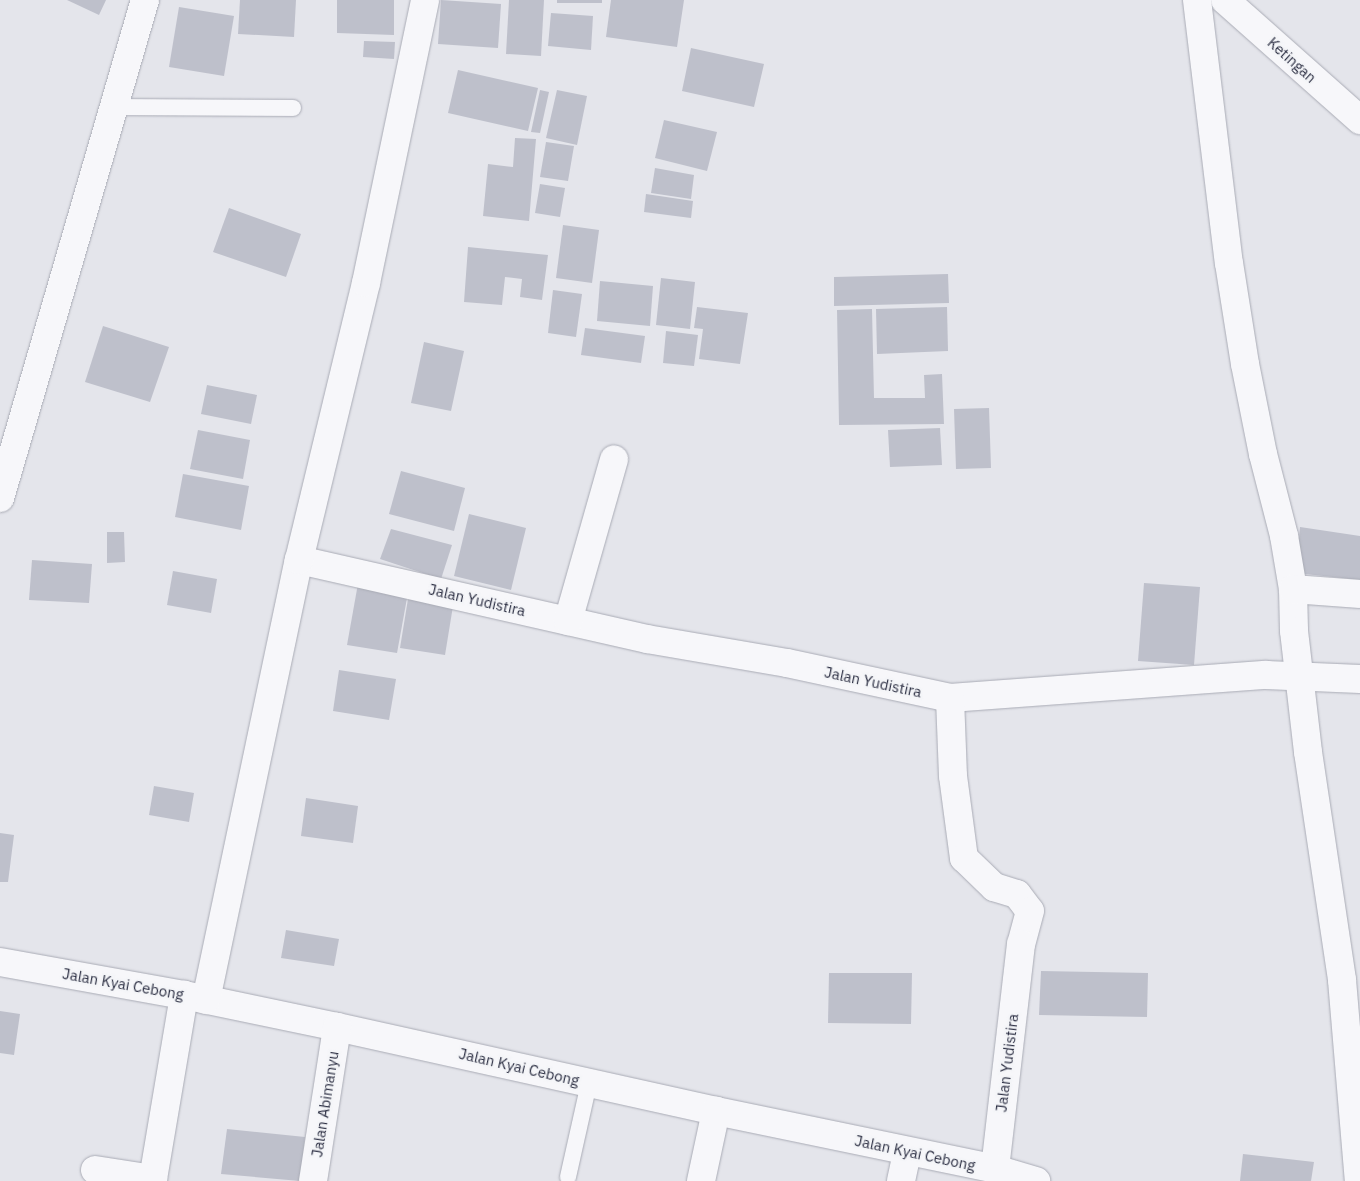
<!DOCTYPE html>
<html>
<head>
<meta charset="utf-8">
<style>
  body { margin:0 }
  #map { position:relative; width:1360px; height:1181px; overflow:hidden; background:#e4e5eb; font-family:"IBM Plex Sans",sans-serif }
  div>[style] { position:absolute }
  .building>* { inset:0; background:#bec0cb }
  .roads { filter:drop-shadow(0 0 1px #a9abb5) drop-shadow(0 0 1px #a9abb5) }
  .service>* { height:16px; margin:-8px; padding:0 8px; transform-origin:8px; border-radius:8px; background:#f7f7fa }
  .minor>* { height:28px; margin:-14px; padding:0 14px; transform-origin:14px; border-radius:14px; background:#f7f7fa }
  .tertiary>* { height:28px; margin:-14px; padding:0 14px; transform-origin:14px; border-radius:14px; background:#f7f7fa }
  span { translate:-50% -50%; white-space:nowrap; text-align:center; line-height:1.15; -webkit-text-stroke:4.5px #f4f5f8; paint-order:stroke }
  .street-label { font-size:15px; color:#2c2f43 }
</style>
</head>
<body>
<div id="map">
  <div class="building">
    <i style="clip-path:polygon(67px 0,106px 0,99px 15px)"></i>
    <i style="clip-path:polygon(240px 0,296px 0,294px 37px,238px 34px)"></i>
    <i style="clip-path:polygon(337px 0,394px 0,394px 35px,337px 33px)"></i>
    <i style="clip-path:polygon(441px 0,501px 4px,498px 48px,438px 44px)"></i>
    <i style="clip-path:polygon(509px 0,544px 0,541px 56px,506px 54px)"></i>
    <i style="clip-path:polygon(557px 0,602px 0,602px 3px,557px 3px)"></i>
    <i style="clip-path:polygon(611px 0,684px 0,677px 47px,606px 37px)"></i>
    <i style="clip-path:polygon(179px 7px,234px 16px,224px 76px,169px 67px)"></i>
    <i style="clip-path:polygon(551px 13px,593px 16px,591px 50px,548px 46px)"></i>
    <i style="clip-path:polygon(364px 41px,395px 42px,394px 59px,363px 57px)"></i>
    <i style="clip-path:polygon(691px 48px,764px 64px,754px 107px,682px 91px)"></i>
    <i style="clip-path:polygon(458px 70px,538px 88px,528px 131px,448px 113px)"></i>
    <i style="clip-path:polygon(540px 90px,549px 92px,540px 133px,531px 132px)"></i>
    <i style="clip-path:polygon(557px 90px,587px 96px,577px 145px,546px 138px)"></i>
    <i style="clip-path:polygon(664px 120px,717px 132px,707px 171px,655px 158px)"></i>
    <i style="clip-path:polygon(515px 138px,536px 139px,529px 221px,483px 216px,488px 164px,513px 167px)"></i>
    <i style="clip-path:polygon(546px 142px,574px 146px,568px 181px,540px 177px)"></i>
    <i style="clip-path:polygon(655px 168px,694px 175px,691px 199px,651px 193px)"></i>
    <i style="clip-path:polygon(540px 184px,565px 188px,560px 217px,535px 213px)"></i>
    <i style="clip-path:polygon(646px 194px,693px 201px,691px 218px,644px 212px)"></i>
    <i style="clip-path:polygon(229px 208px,301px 234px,286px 277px,213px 252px)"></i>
    <i style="clip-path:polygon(563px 225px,599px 230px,592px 283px,556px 278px)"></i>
    <i style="clip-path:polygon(468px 247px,548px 255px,542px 300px,520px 297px,522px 279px,505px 277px,502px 305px,464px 302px)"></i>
    <i style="clip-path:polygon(948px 274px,949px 303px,834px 306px,834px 277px)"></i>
    <i style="clip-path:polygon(661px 278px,695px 282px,690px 329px,656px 325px)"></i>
    <i style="clip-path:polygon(600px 281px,653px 286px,650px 326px,597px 321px)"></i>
    <i style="clip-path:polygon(553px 290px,582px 294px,576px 337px,548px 333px)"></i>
    <i style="clip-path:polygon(697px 307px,748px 313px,740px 364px,699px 359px,703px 329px,694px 328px)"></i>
    <i style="clip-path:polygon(947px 307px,948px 351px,877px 354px,876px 309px)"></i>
    <i style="clip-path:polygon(872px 309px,874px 398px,925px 398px,924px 375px,942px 374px,944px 424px,839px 425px,837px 310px)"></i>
    <i style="clip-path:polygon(103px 326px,169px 347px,150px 402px,85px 382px)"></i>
    <i style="clip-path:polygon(585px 328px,645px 336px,641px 363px,581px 355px)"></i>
    <i style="clip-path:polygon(666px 331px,698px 335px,694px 366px,663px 363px)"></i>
    <i style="clip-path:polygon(424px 342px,464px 351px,451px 411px,411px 403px)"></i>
    <i style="clip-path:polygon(207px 385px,257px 395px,251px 424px,201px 414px)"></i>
    <i style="clip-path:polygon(989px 408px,991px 468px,956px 469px,954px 409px)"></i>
    <i style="clip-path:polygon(940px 428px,942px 465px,890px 467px,888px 430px)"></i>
    <i style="clip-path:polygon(198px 430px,250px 440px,243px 479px,190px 469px)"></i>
    <i style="clip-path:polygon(401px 471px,465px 488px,454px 531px,389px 514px)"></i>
    <i style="clip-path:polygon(183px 474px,249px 486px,241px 530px,175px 517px)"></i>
    <i style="clip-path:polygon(469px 514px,526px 528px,511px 590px,454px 576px)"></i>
    <i style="clip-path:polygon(1300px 527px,1360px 536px,1360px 580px,1296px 573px)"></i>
    <i style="clip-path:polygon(391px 529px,452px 545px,441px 579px,380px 559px)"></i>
    <i style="clip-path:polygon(107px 532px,124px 532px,125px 562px,107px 563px)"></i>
    <i style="clip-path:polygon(32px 560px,92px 564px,89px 603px,29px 600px)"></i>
    <i style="clip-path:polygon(173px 571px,217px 579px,211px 613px,167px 605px)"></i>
    <i style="clip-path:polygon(359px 578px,409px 587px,397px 653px,347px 645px)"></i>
    <i style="clip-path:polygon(1144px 583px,1200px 587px,1194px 665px,1138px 661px)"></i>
    <i style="clip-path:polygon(408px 599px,453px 606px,445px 655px,400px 648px)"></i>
    <i style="clip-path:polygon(339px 670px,396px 679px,389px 720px,333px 711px)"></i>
    <i style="clip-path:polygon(154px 786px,194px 793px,189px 822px,149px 815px)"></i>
    <i style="clip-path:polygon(306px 798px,358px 806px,353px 843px,301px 836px)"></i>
    <i style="clip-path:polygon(0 833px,14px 835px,8px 882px,0 882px)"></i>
    <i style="clip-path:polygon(286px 930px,339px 939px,334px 966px,281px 958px)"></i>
    <i style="clip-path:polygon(1041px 971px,1148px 973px,1147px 1017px,1039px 1015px)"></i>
    <i style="clip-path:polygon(829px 973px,912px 973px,911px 1024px,828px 1023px)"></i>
    <i style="clip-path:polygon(0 1011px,20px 1014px,14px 1055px,0 1053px)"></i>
    <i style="clip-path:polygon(227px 1129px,305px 1137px,300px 1181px,221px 1174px)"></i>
    <i style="clip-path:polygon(1243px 1154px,1314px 1162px,1311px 1181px,1240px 1181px)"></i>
  </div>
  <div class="roads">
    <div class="service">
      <i style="left:114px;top:107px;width:179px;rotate:0.3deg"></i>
      <i style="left:568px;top:1177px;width:96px;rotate:-77.4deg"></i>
    </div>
    <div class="minor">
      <i style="left:1197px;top:0;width:265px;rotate:83.1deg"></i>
      <i style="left:1229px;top:263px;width:102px;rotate:81deg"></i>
      <i style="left:1245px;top:364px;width:92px;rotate:78.7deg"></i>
      <i style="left:1263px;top:454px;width:85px;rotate:75.6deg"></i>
      <i style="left:1284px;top:536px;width:54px;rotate:80.4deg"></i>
      <i style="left:1293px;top:589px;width:42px;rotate:88.6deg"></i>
      <i style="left:1294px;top:631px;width:122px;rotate:83.4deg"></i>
      <i style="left:1308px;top:752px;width:231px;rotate:81.5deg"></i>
      <i style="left:1342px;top:980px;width:202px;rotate:85.2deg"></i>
      <i style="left:0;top:498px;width:519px;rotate:-73.77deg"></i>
      <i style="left:299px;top:560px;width:357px;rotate:12.8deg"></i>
      <i style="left:647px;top:639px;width:142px;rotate:9.7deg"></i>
      <i style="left:787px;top:663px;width:167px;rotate:12.1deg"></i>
      <i style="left:950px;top:698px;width:317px;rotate:-4.2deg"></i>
      <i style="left:1266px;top:675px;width:94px;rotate:2.4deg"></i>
      <i style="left:1293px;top:589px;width:67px;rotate:4.3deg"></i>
      <i style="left:568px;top:621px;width:168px;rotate:-74.1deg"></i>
      <i style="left:950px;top:698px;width:78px;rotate:87.8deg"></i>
      <i style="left:953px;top:776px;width:83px;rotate:82.4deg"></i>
      <i style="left:964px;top:858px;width:42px;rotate:44deg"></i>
      <i style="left:994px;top:887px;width:24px;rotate:17deg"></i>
      <i style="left:1017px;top:894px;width:21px;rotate:53deg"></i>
      <i style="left:1030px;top:911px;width:34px;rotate:105deg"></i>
      <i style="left:1021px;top:944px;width:226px;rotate:96.6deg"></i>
      <i style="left:0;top:962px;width:187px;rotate:10.2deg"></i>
      <i style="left:184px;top:995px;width:156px;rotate:11.8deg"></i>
      <i style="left:337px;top:1027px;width:388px;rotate:12.5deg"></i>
      <i style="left:716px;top:1111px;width:285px;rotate:11.7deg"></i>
      <i style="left:995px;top:1169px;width:43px;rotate:16.3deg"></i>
      <i style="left:206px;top:1000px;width:450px;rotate:-78.1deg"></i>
      <i style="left:299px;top:560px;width:285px;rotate:-76.4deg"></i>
      <i style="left:366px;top:283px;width:289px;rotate:-78.2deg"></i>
      <i style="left:95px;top:1170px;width:59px;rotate:8.8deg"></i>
      <i style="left:153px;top:1179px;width:187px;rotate:-80.4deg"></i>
      <i style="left:313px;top:1181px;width:156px;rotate:-81.1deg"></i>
      <i style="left:701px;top:1181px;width:72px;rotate:-77.9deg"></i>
      <i style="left:901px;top:1181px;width:30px;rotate:-78deg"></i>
    </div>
    <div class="tertiary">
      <i style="left:1225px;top:0;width:181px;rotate:41.6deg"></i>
    </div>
  </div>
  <div class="street-label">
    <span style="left:1292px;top:60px;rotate:42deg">Ketingan</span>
    <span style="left:477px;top:600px;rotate:13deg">Jalan Yudistira</span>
    <span style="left:873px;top:682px;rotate:12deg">Jalan Yudistira</span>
    <span style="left:123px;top:984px;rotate:10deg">Jalan Kyai Cebong</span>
    <span style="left:1007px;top:1063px;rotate:-83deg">Jalan Yudistira</span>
    <span style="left:519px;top:1067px;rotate:13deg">Jalan Kyai Cebong</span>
    <span style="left:325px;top:1104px;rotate:-81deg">Jalan Abimanyu</span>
    <span style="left:915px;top:1153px;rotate:12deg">Jalan Kyai Cebong</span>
  </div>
</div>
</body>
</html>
